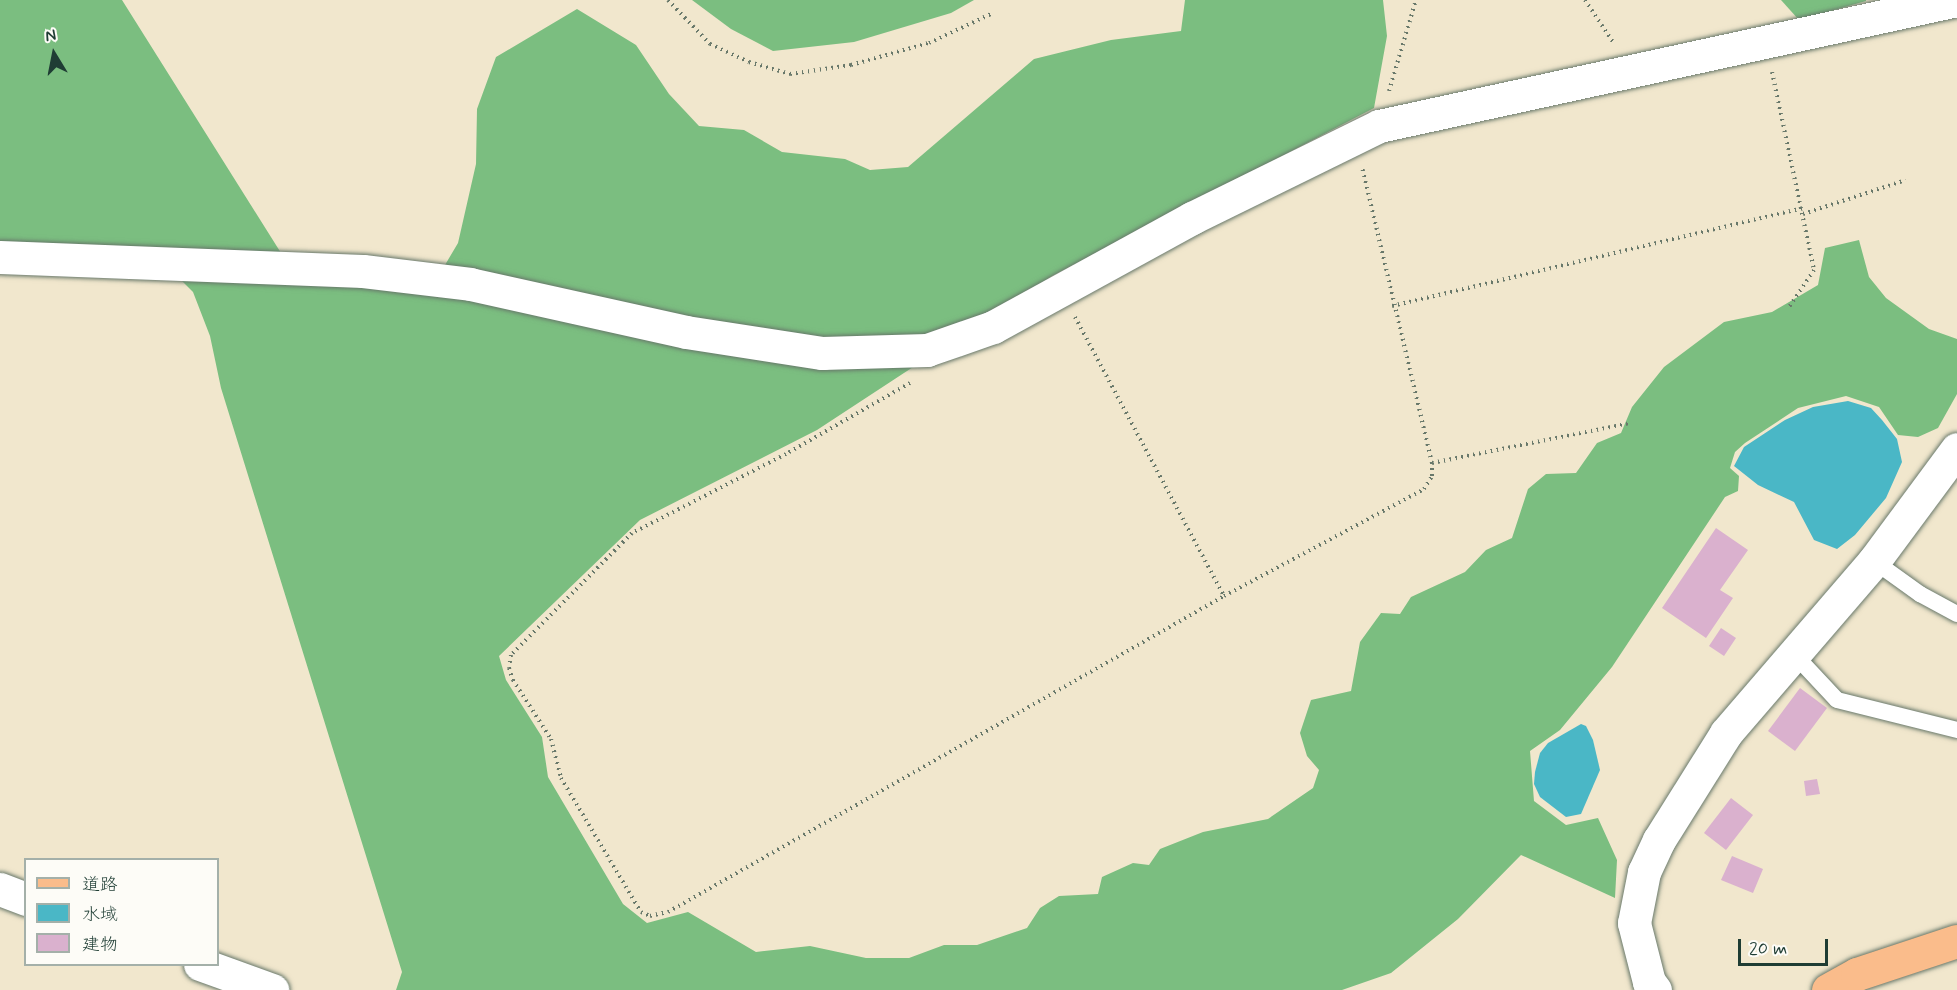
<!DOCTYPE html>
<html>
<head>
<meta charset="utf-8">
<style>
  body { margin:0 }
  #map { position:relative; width:1957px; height:990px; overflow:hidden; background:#f1e7cd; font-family:Mynerve,"Klee One",sans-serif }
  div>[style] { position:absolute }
  .forest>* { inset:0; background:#7bbe80 }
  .water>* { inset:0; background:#4ab7c6 }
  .building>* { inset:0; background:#dab1ce }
  .path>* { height:4px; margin-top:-2px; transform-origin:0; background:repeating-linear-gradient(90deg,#68786a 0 1.5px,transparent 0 6px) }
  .roads { filter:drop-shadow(0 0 2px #68786a) drop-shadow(0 0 2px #68786a) }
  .service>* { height:16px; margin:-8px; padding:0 8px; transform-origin:8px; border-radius:8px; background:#fff }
  .minor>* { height:33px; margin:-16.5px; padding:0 16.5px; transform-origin:16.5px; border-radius:16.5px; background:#fff }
  .primary>* { height:33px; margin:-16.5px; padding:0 16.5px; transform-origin:16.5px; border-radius:16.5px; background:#fabc8b }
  span { translate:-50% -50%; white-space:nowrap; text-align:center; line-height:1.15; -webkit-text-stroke:6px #fdfcf7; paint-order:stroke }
  .legend { position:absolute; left:24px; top:858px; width:195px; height:108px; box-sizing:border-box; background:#fdfcf7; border:2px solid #a4b0a9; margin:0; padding:8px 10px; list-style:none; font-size:18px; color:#1f3d34 }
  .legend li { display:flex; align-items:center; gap:12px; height:30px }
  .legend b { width:30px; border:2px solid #a4b0a9 }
  .north { position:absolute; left:24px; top:24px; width:60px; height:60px; -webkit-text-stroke:4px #fdfcf7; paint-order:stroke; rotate:350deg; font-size:16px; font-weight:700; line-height:24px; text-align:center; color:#1f3d34 }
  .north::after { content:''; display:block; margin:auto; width:21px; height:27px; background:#1f3d34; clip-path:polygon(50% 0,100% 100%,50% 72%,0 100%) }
  .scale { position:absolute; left:1738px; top:939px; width:90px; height:27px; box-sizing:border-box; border:3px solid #1f3d34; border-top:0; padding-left:8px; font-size:18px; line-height:21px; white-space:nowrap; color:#1f3d34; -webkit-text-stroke:4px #fdfcf7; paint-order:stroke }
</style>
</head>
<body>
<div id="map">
  <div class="forest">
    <i style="clip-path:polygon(0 0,122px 0,298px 280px,429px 292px,458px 243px,476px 164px,477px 109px,496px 57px,577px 9px,636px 45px,669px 94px,699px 126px,744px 130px,782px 152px,845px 159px,870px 170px,908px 167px,1034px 59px,1111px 40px,1181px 31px,1185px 0,1383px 0,1387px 36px,1374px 108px,1052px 276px,817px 430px,640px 520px,499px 656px,506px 680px,542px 737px,548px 777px,623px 904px,647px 923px,688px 912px,756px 952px,810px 946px,866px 958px,909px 958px,944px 945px,977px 945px,1027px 928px,1040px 908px,1059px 896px,1098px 894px,1102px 877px,1133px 863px,1149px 865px,1160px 849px,1203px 832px,1268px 819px,1313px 788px,1319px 770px,1307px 756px,1300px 733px,1311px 700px,1351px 691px,1360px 642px,1381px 613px,1400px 614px,1411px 597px,1465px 572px,1486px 550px,1512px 538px,1528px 489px,1546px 474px,1576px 473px,1597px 443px,1621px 433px,1632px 407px,1664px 367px,1724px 322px,1772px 312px,1818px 285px,1825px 248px,1859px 240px,1869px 277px,1886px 298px,1929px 329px,1957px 339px,1957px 394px,1938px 428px,1918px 437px,1898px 435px,1879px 407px,1846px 396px,1798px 408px,1745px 443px,1735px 452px,1730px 468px,1739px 476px,1738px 491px,1725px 497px,1612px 667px,1560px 730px,1530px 751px,1534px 801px,1566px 825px,1598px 818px,1617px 860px,1615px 898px,1521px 855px,1458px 919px,1391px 973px,1342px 990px,396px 990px,402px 972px,221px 388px,210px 336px,193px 292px,150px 249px,0 252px)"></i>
    <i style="clip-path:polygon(692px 0,974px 0,951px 13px,854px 42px,773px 51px,731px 29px)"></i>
    <i style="clip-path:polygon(1781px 0,1866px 0,1866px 1px,1799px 20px)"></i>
  </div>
  <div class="water">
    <i style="clip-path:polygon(1848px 401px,1871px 408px,1882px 420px,1897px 439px,1902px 462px,1886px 498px,1855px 535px,1837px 549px,1814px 540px,1794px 502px,1758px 485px,1734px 466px,1744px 447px,1785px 420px,1813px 407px)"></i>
    <i style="clip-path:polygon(1581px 724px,1586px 726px,1593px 740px,1600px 770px,1581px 814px,1566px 817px,1540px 797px,1534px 784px,1535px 772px,1540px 753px,1548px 743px)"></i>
  </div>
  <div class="building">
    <i style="clip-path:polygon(1716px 528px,1748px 550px,1720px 590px,1733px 598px,1706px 638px,1662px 608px)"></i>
    <i style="clip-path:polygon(1721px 628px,1736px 638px,1724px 656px,1709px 646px)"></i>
    <i style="clip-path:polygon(1800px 688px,1827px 708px,1795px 751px,1768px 731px)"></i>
    <i style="clip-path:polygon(1817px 779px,1820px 794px,1806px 796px,1804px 781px)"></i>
    <i style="clip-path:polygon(1731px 798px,1753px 815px,1726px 850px,1704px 833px)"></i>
    <i style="clip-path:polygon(1732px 856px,1763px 869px,1753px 893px,1721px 880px)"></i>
  </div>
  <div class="path">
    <i style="left:668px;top:0;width:61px;rotate:46.3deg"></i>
    <i style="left:710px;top:44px;width:43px;rotate:24.8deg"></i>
    <i style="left:749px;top:62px;width:43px;rotate:16.3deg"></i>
    <i style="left:790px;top:74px;width:62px;rotate:-8.4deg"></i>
    <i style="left:851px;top:65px;width:81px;rotate:-15.8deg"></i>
    <i style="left:929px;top:43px;width:71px;rotate:-25.1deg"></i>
    <i style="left:1585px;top:0;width:50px;rotate:56.3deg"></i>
    <i style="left:1772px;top:72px;width:202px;rotate:78deg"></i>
    <i style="left:1814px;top:270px;width:45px;rotate:124deg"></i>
    <i style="left:1389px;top:91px;width:95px;rotate:-73.5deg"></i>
    <i style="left:1803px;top:214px;width:108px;rotate:-18.3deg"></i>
    <i style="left:1392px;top:306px;width:422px;rotate:-13.4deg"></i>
    <i style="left:1075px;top:317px;width:316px;rotate:61.9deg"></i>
    <i style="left:910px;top:383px;width:143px;rotate:150.2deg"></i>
    <i style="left:786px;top:454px;width:173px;rotate:152.8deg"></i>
    <i style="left:632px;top:533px;width:172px;rotate:134.8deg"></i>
    <i style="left:511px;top:655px;width:13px;rotate:99deg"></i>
    <i style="left:509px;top:668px;width:13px;rotate:72deg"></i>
    <i style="left:513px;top:680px;width:70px;rotate:57.2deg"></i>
    <i style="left:551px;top:739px;width:40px;rotate:75.6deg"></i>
    <i style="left:561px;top:778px;width:156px;rotate:59.2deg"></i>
    <i style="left:641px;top:912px;width:10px;rotate:24deg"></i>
    <i style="left:650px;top:916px;width:18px;rotate:-13deg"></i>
    <i style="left:668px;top:912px;width:640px;rotate:-29.61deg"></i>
    <i style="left:1224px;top:596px;width:227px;rotate:-28.1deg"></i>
    <i style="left:1424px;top:489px;width:15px;rotate:-58deg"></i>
    <i style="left:1432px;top:476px;width:13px;rotate:-90deg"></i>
    <i style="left:1432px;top:463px;width:304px;rotate:-103.3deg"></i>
    <i style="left:1432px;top:463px;width:203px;rotate:-11.4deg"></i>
  </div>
  <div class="roads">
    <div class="service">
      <i style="left:1874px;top:561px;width:57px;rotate:35.7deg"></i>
      <i style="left:1920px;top:594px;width:42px;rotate:28.4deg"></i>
      <i style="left:1793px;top:653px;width:64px;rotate:46.9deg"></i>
      <i style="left:1837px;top:700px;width:124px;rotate:14deg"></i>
    </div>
    <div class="minor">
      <i style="left:0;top:257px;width:363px;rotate:2.2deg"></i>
      <i style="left:363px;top:271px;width:108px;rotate:6.9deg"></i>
      <i style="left:470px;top:284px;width:221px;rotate:12.5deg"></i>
      <i style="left:686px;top:332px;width:138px;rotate:8.8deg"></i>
      <i style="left:822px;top:353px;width:105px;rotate:-1.6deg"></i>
      <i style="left:927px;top:350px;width:70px;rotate:-19.2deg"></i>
      <i style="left:993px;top:327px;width:227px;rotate:-28.7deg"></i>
      <i style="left:1192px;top:218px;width:208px;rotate:-26.2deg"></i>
      <i style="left:1379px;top:126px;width:592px;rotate:-12.3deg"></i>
      <i style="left:0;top:889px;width:28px;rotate:21deg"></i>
      <i style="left:200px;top:964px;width:77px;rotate:19.9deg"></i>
      <i style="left:1655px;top:990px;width:10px;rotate:-127deg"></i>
      <i style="left:1649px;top:982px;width:61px;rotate:-104.3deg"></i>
      <i style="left:1634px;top:923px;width:52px;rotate:-78.9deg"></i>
      <i style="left:1644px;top:872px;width:35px;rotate:-65deg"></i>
      <i style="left:1659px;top:840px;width:126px;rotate:-57.9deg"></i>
      <i style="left:1726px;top:733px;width:227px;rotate:-49.3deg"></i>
      <i style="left:1874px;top:561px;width:139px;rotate:-53.5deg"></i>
    </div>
    <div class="primary">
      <i style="left:1828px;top:990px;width:33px;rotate:-29deg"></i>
      <i style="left:1857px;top:974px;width:105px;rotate:-18.3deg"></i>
    </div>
  </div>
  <ul class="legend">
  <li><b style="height:8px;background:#fabc8b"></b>道路</li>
  <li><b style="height:16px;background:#4ab7c6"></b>水域</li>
  <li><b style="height:16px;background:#dab1ce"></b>建物</li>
  </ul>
  <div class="north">N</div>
  <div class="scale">20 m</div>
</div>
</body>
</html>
